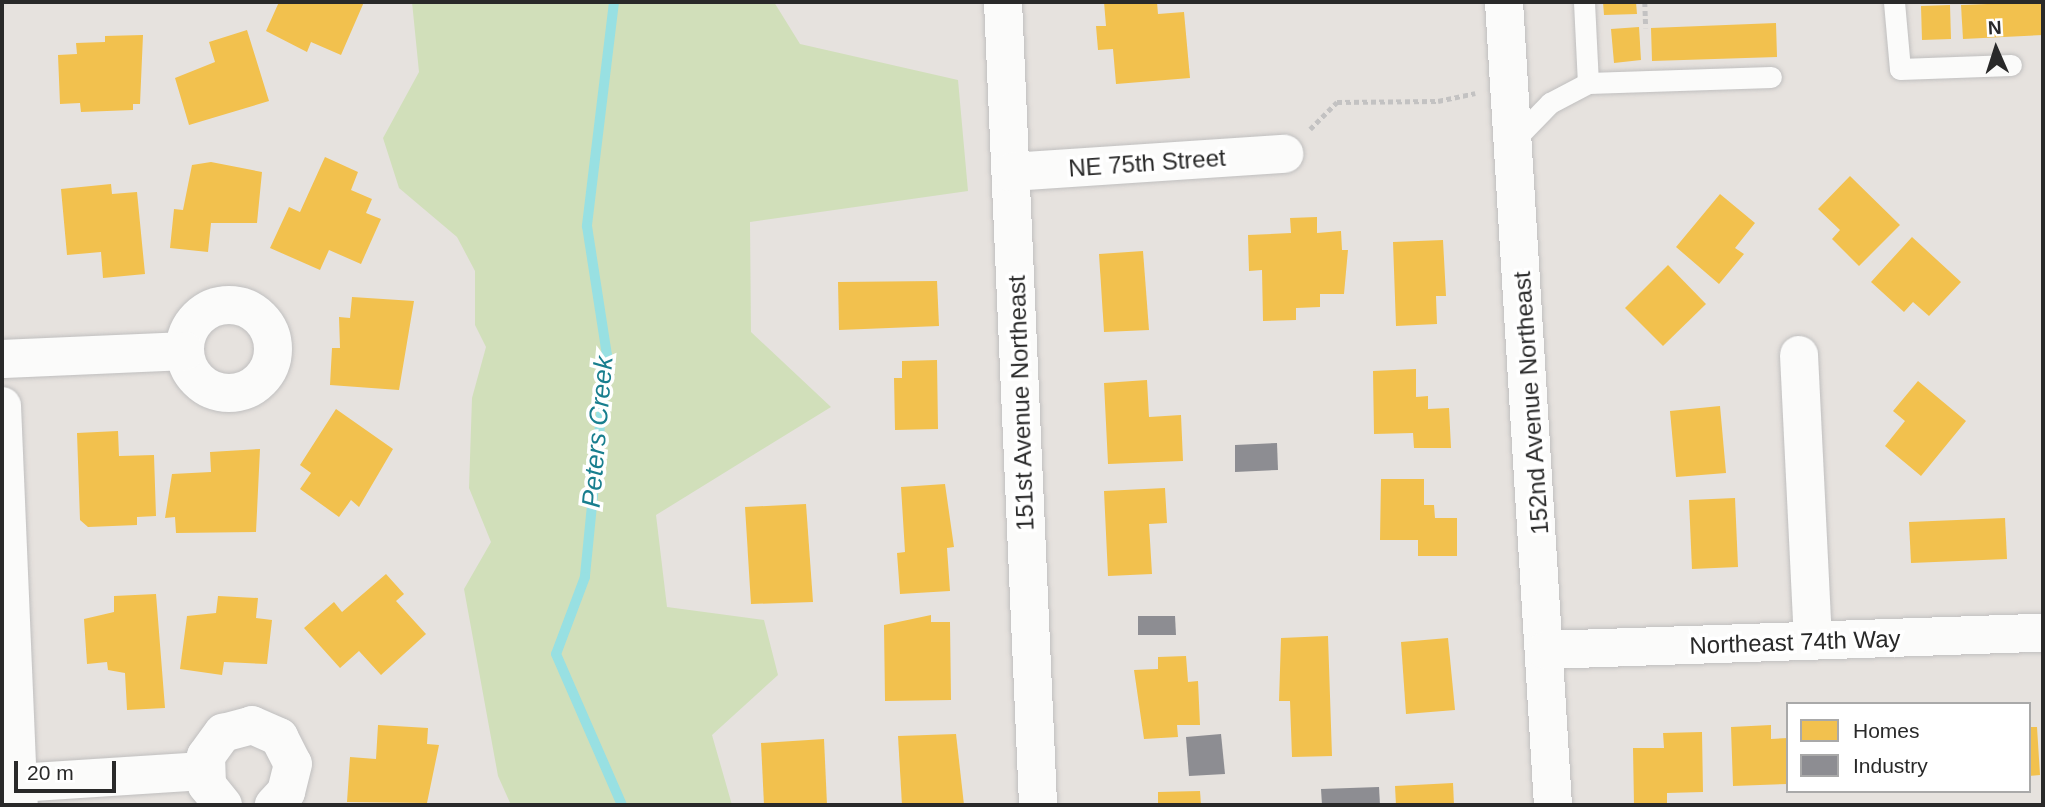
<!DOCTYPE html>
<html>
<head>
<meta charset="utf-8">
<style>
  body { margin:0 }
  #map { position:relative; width:2045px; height:807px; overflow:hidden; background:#e6e2de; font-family:Arial,sans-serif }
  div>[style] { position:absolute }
  .green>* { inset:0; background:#d1dfba }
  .homes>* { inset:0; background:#f2c14e }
  .industry>* { inset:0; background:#8d8d92 }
  .stream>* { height:10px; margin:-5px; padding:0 5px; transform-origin:5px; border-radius:5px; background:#98e0e2 }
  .path>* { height:4.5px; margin-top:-2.25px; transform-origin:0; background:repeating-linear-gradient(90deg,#c3c2c2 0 5px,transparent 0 8.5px) }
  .roads { filter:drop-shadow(0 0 2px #c0bfbf) drop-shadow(0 0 2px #c0bfbf) }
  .lane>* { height:21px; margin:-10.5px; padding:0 10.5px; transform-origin:10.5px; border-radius:10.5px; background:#fbfbfa }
  .street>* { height:38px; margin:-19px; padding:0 19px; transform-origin:19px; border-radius:19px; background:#fbfbfa }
  .street>.ring { margin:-19px; padding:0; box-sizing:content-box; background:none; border:38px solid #fbfbfa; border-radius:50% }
  span { translate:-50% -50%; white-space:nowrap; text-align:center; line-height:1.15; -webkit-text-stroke:7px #fff; paint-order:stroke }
  .street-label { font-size:24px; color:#292929 }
  .water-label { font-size:26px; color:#187e8e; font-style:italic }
  .frame { position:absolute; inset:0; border:4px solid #292929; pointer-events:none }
  .legend { position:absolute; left:1786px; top:702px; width:245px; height:91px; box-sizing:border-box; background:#fff; border:2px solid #a9a9a9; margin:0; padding:9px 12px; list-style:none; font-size:21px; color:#292929 }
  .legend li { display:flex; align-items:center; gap:14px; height:35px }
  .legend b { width:35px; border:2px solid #a9a9a9 }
  .north { position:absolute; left:1961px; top:14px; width:70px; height:70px; -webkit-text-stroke:5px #fff; paint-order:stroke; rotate:357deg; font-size:19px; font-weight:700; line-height:28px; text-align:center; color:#292929 }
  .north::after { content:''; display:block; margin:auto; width:24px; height:32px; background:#292929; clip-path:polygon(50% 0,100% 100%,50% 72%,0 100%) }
  .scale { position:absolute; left:14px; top:761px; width:102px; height:32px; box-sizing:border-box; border:4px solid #292929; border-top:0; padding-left:9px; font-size:21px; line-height:24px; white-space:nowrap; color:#292929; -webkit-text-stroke:5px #fff; paint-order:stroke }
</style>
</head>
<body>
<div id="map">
  <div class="green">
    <i style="clip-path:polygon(412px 2px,774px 2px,800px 44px,958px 80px,968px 191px,750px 222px,751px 332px,831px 407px,656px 515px,667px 607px,764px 620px,778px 675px,712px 735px,732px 805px,511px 805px,498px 776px,464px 589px,491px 542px,469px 488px,472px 398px,486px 347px,475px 325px,475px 271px,457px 237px,399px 188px,383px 138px,419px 72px)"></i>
  </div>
  <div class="homes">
    <i style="clip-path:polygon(279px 2px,299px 4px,364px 2px,341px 55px,311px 42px,307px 52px,266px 31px)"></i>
    <i style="clip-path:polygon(1104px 2px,1157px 2px,1158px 14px,1184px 12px,1190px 78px,1116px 84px,1113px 49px,1098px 50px,1096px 26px,1106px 26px)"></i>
    <i style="clip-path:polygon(1603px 2px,1636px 2px,1637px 14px,1604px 15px)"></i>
    <i style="clip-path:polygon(2043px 2px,2043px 35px,1963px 39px,1961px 5px)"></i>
    <i style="clip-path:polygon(1950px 5px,1951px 39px,1922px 40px,1921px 6px)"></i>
    <i style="clip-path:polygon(1776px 23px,1777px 57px,1652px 61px,1651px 28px)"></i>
    <i style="clip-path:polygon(1639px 27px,1641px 60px,1614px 63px,1611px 29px)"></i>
    <i style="clip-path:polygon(247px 30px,269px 101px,189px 125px,175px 78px,215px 62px,209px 42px)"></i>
    <i style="clip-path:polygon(143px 35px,140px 104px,133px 104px,133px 110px,81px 112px,80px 103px,60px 104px,58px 55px,77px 54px,76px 43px,105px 42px,105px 36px)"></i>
    <i style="clip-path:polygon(325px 157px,358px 172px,351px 190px,372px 199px,366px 213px,381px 219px,361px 264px,329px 250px,320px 270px,270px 248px,289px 207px,300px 212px)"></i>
    <i style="clip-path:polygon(211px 162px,262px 172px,257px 223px,211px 223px,208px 252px,170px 248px,174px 209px,183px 210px,192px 165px)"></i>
    <i style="clip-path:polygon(1850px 176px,1900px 225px,1859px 266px,1832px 239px,1840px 230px,1818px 209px)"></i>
    <i style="clip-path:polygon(111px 184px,112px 194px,137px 192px,145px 274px,103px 278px,101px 252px,67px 255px,61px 189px)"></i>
    <i style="clip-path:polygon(1720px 194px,1755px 223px,1735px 248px,1744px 254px,1719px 284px,1676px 247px)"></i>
    <i style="clip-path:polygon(1317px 217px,1317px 233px,1341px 231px,1342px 250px,1348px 250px,1344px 294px,1320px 294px,1320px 307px,1296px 308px,1296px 320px,1263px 321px,1262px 270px,1249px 271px,1248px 235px,1291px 233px,1290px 218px)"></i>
    <i style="clip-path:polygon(1912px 237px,1961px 282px,1929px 316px,1913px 302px,1904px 312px,1871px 282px)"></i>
    <i style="clip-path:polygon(1443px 240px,1446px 296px,1436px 296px,1437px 324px,1396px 326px,1393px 242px)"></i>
    <i style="clip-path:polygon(1143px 251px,1149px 330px,1104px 332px,1099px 254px)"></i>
    <i style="clip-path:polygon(1668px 265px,1706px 304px,1663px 346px,1625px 308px)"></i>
    <i style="clip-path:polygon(937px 281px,939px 326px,839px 330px,838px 282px)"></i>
    <i style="clip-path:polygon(352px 297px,414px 301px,399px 390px,330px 385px,332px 348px,340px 348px,339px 317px,350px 318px)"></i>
    <i style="clip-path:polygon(937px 360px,938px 429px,895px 430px,894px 378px,902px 378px,902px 361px)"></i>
    <i style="clip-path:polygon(1416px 369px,1416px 397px,1428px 396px,1428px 409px,1449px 408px,1451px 448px,1414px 448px,1413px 433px,1374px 434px,1373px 371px)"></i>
    <i style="clip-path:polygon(1147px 380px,1149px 417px,1181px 415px,1183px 461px,1108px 464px,1104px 383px)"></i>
    <i style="clip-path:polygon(1918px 381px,1966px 421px,1921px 476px,1885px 446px,1905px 421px,1893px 411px)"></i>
    <i style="clip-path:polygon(1720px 406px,1726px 473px,1676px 477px,1670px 411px)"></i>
    <i style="clip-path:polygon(336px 409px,393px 449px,359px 507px,351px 500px,339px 517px,300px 489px,311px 473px,300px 465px)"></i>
    <i style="clip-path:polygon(118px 431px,119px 456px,154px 455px,156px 516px,137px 517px,137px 525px,88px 527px,80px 520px,77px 433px)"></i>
    <i style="clip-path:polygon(260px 449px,256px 532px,176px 533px,175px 517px,165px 518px,172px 474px,211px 472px,210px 452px)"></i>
    <i style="clip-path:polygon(1381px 479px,1424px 479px,1424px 505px,1434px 505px,1435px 518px,1457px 518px,1457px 556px,1418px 556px,1418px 540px,1380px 540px)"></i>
    <i style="clip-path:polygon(945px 484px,954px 547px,947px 548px,950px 591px,900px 594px,897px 553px,905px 552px,901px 487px)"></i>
    <i style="clip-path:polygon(1165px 488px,1167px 523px,1149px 524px,1152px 574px,1108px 576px,1104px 491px)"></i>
    <i style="clip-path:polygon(1735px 498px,1738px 567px,1692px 569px,1689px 500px)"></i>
    <i style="clip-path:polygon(806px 504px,813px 602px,751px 604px,745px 507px)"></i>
    <i style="clip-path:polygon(2005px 518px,2007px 559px,1911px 563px,1909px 522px)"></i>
    <i style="clip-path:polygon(386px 574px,404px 594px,396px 601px,426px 634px,381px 675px,359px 651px,340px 668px,304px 628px,334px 602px,342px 612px)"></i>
    <i style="clip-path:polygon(156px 594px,165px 708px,127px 710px,125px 673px,108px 670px,107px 662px,87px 664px,84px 619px,114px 612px,114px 596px)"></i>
    <i style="clip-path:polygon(218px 596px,258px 598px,256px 618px,272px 620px,267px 664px,224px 662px,222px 675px,180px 669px,187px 616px,216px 613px)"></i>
    <i style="clip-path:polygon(931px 615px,931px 622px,950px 622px,951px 700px,885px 701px,884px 625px)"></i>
    <i style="clip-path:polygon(1328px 636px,1332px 756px,1292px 757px,1290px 701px,1279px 701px,1281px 638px)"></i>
    <i style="clip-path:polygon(1448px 638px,1455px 710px,1406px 714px,1401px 642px)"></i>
    <i style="clip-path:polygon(1186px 656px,1188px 682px,1198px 681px,1200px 725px,1177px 725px,1178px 737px,1144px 739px,1134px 670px,1158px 669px,1158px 657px)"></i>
    <i style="clip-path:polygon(378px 725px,428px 728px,427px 744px,439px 745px,427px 803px,347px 802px,350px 757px,376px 759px)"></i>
    <i style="clip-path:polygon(1771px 725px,1771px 739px,1788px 738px,1788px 784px,1733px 786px,1731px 727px)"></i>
    <i style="clip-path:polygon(2029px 727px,2037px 727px,2040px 775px,2029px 776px)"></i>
    <i style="clip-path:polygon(1702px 732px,1703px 792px,1667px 793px,1667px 805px,1634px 805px,1633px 748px,1664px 748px,1663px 733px)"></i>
    <i style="clip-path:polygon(956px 734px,964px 805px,902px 805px,898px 736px)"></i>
    <i style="clip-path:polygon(824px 739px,827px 805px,764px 805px,761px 743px)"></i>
    <i style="clip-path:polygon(1453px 783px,1454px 805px,1396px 805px,1395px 786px)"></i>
    <i style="clip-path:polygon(1200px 791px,1201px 805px,1158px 805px,1158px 792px)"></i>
  </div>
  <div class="industry">
    <i style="clip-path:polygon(1277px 443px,1278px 470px,1235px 472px,1235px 445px)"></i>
    <i style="clip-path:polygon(1138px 616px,1175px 616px,1176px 635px,1138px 635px)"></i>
    <i style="clip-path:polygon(1221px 734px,1225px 774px,1189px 776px,1186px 737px)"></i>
    <i style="clip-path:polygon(1379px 787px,1380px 805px,1322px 805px,1321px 789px)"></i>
  </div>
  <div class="stream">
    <i style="left:614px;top:2px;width:226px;rotate:96.9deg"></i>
    <i style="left:587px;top:226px;width:131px;rotate:81.2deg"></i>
    <i style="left:607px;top:355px;width:223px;rotate:95.7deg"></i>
    <i style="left:585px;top:577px;width:82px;rotate:110.6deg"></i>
    <i style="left:556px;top:654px;width:165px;rotate:66.4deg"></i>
  </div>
  <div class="path">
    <i style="left:1645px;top:2px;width:26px;rotate:88deg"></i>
    <i style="left:1310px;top:129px;width:38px;rotate:-45deg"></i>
    <i style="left:1337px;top:102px;width:101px;rotate:-0.6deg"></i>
    <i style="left:1438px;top:101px;width:38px;rotate:-12deg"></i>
  </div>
  <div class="roads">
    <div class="lane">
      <i style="left:1584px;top:2px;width:81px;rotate:87.2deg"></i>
      <i style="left:1588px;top:83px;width:183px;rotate:-1.9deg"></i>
      <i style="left:1894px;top:2px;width:67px;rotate:84.9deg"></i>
      <i style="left:1900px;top:69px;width:111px;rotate:-2.1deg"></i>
      <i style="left:1514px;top:140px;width:52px;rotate:-45.8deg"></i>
      <i style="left:1550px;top:103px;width:43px;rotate:-27.8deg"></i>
    </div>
    <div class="street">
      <i style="left:1003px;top:2px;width:804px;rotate:87.5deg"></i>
      <i style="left:1504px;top:2px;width:804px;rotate:86.51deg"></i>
      <i style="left:1011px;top:172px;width:274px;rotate:-3.8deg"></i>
      <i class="ring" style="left:185px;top:305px;width:50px;height:50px"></i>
      <i style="left:1799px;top:355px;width:286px;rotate:87.2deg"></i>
      <i style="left:2px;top:359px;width:183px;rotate:-2.5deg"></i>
      <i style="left:2px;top:406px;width:399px;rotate:87.6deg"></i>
      <i style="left:1546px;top:650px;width:497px;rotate:-2deg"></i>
      <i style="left:2px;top:784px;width:202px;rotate:-3.7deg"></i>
      <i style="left:223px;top:805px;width:26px;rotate:-129deg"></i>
      <i style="left:207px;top:785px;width:29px;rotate:-92deg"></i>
      <i style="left:206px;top:756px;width:29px;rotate:-54deg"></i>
      <i style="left:223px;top:733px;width:30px;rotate:-15deg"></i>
      <i style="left:252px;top:725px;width:30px;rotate:24deg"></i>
      <i style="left:279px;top:737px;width:30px;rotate:63deg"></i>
      <i style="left:293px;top:764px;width:29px;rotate:104deg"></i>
      <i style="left:286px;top:792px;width:18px;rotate:133deg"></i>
    </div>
  </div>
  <div class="street-label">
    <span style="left:1147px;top:163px;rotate:-4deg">NE 75th Street</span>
    <span style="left:1021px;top:403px;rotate:-92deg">151st Avenue Northeast</span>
    <span style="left:1531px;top:403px;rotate:-94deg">152nd Avenue Northeast</span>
    <span style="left:1795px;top:642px;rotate:-2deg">Northeast 74th Way</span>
  </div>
  <div class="water-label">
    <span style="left:598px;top:432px;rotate:-85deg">Peters Creek</span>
  </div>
  <div class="frame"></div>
  <ul class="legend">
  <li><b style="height:19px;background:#f2c14e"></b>Homes</li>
  <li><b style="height:19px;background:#8d8d92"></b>Industry</li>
  </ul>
  <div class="north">N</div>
  <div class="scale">20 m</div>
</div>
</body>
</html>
